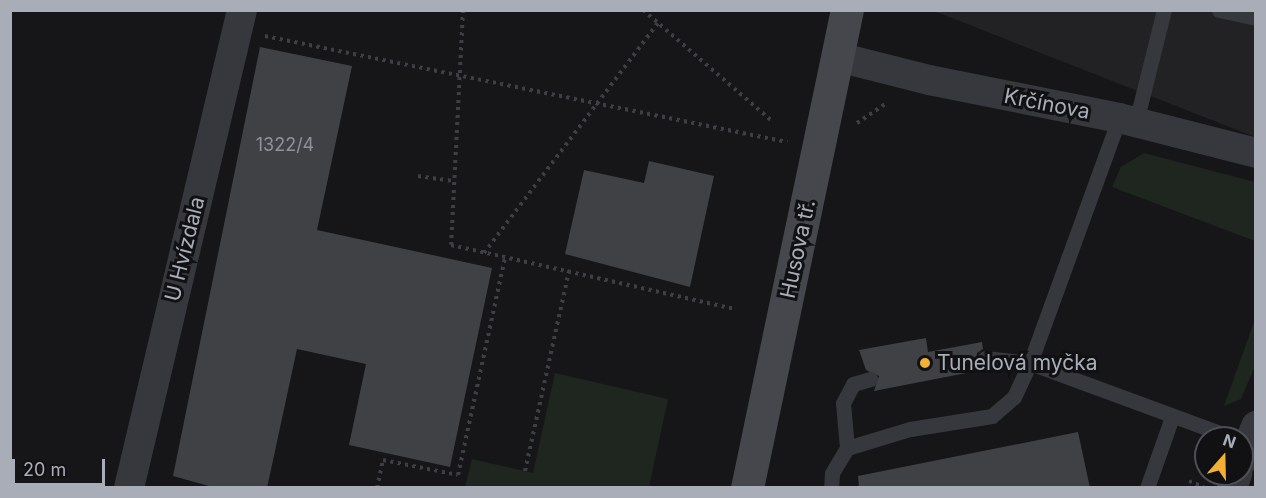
<!DOCTYPE html>
<html>
<head>
<meta charset="utf-8">
<style>
  body { margin:0 }
  #map { position:relative; width:1266px; height:498px; overflow:hidden; background:#161618; font-family:Inter,sans-serif }
  div>[style] { position:absolute }
  .built>* { inset:0; background:#222225 }
  .green>* { inset:0; background:#1e261f }
  .building>* { inset:0; background:#404145 }
  .path>* { height:4px; margin-top:-2px; transform-origin:0; background:repeating-linear-gradient(90deg,#3d3f44 0 3px,transparent 0 7.5px) }
  .lane>* { height:15px; margin:-7.5px; padding:0 7.5px; transform-origin:7.5px; border-radius:7.5px; background:#37383d }
  .street>* { height:30px; margin:-15px; padding:0 15px; transform-origin:15px; border-radius:15px; background:#37383d }
  .secondary>* { height:33px; margin:-16.5px; padding:0 16.5px; transform-origin:16.5px; border-radius:16.5px; background:#45474d }
  .dots>* { width:16px; height:16px; translate:-50% -50%; box-sizing:border-box; border:3px solid #111113; border-radius:50% }
  span { translate:-50% -50%; white-space:nowrap; text-align:center; line-height:1.15; -webkit-text-stroke:6px #111113; paint-order:stroke }
  .number-label { font-size:18px; color:#8e929b }
  .number-label span { -webkit-text-stroke-width:0 }
  .street-label { font-size:21px; color:#a8adb8 }
  .poi-label { font-size:21px; color:#a8adb8 }
  .left { translate:0 -50%; text-align:left }
  .frame { position:absolute; inset:0; border:12px solid #a8adb8; pointer-events:none }
  .north { position:absolute; left:1194px; top:426px; width:60px; height:60px; box-sizing:border-box; background:#111113; border:2px solid #4d4f55; border-radius:50%; rotate:20deg; font-size:16px; font-weight:700; line-height:24px; text-align:center; color:#a8adb8 }
  .north::after { content:''; display:block; margin:auto; width:21px; height:27px; background:#f2b134; clip-path:polygon(50% 0,100% 100%,50% 72%,0 100%) }
  .scale { position:absolute; left:12px; top:459px; width:93px; height:27px; box-sizing:border-box; border:3px solid #a8adb8; border-top:0; padding-left:8px; font-size:18px; line-height:21px; white-space:nowrap; color:#a8adb8; -webkit-text-stroke:4px #111113; paint-order:stroke }
</style>
</head>
<body>
<div id="map">
  <div class="built">
    <i style="clip-path:polygon(934px 11px,1255px 11px,1255px 137px)"></i>
  </div>
  <div class="green">
    <i style="clip-path:polygon(1144px 153px,1255px 182px,1255px 241px,1112px 187px,1121px 167px)"></i>
    <i style="clip-path:polygon(1255px 319px,1255px 366px,1241px 399px,1224px 406px)"></i>
    <i style="clip-path:polygon(555px 373px,668px 399px,649px 487px,465px 487px,472px 459px,533px 473px)"></i>
  </div>
  <div class="building">
    <i style="clip-path:polygon(260px 47px,352px 66px,317px 230px,492px 268px,450px 467px,349px 445px,366px 364px,297px 349px,267px 488px,216px 488px,173px 476px)"></i>
    <i style="clip-path:polygon(649px 161px,714px 176px,690px 287px,565px 254px,584px 170px,644px 183px)"></i>
    <i style="clip-path:polygon(926px 338px,928px 352px,982px 342px,983px 349px,977px 353px,976px 361px,987px 369px,874px 391px,879px 376px,866px 370px,859px 350px)"></i>
    <i style="clip-path:polygon(1078px 432px,1090px 488px,859px 488px,858px 476px)"></i>
  </div>
  <div class="path">
    <i style="left:463px;top:10px;width:235px;rotate:92.9deg"></i>
    <i style="left:451px;top:245px;width:292px;rotate:12.7deg"></i>
    <i style="left:643px;top:10px;width:172px;rotate:40.7deg"></i>
    <i style="left:265px;top:36px;width:533px;rotate:11.48deg"></i>
    <i style="left:857px;top:123px;width:37px;rotate:-34deg"></i>
    <i style="left:418px;top:176px;width:37px;rotate:8deg"></i>
    <i style="left:484px;top:253px;width:288px;rotate:-52.9deg"></i>
    <i style="left:525px;top:471px;width:205px;rotate:-77.6deg"></i>
    <i style="left:1189px;top:481px;width:16px;rotate:22deg"></i>
    <i style="left:10px;top:484px;width:15px;rotate:16deg"></i>
    <i style="left:377px;top:488px;width:29px;rotate:-78deg"></i>
    <i style="left:383px;top:460px;width:76px;rotate:11.3deg"></i>
    <i style="left:458px;top:475px;width:223px;rotate:-77.8deg"></i>
  </div>
  <div class="lane">
    <i style="left:1219px;top:10px;width:38px;rotate:12deg"></i>
    <i style="left:1136px;top:122px;width:115px;rotate:-76deg"></i>
    <i style="left:985px;top:358px;width:45px;rotate:6.3deg"></i>
    <i style="left:1030px;top:363px;width:261px;rotate:-70deg"></i>
    <i style="left:847px;top:448px;width:45px;rotate:-95.1deg"></i>
    <i style="left:843px;top:403px;width:21px;rotate:-62deg"></i>
    <i style="left:853px;top:384px;width:18px;rotate:-16deg"></i>
    <i style="left:831px;top:488px;width:15px;rotate:-86deg"></i>
    <i style="left:832px;top:473px;width:29px;rotate:-59deg"></i>
    <i style="left:847px;top:448px;width:66px;rotate:-16.8deg"></i>
    <i style="left:910px;top:429px;width:83px;rotate:-9deg"></i>
    <i style="left:992px;top:416px;width:29px;rotate:-41deg"></i>
    <i style="left:1014px;top:397px;width:38px;rotate:-65deg"></i>
    <i style="left:1030px;top:363px;width:217px;rotate:20.2deg"></i>
    <i style="left:1147px;top:488px;width:75px;rotate:-70.6deg"></i>
  </div>
  <div class="street">
    <i style="left:838px;top:57px;width:94px;rotate:14.2deg"></i>
    <i style="left:929px;top:80px;width:194px;rotate:11.3deg"></i>
    <i style="left:1119px;top:118px;width:141px;rotate:14.3deg"></i>
    <i style="left:1242px;top:461px;width:38px;rotate:-68deg"></i>
    <i style="left:129px;top:488px;width:491px;rotate:-76.7deg"></i>
    <i style="left:1232px;top:488px;width:15px;rotate:-70deg"></i>
  </div>
  <div class="secondary">
    <i style="left:747px;top:488px;width:488px;rotate:-78.2deg"></i>
  </div>
  <div class="dots">
    <i style="left:925px;top:363px;background:#f2b134"></i>
  </div>
  <div class="number-label">
    <span style="left:285px;top:145px">1322/4</span>
  </div>
  <div class="street-label">
    <span style="left:1047px;top:104px;rotate:11deg">Krčínova</span>
    <span style="left:185px;top:249px;rotate:-76deg">U Hvízdala</span>
    <span style="left:798px;top:249px;rotate:-78deg">Husova tř.</span>
  </div>
  <div class="poi-label">
    <span class="left" style="left:937px;top:363px">Tunelová myčka</span>
  </div>
  <div class="frame"></div>
  <div class="north">N</div>
  <div class="scale">20 m</div>
</div>
</body>
</html>
